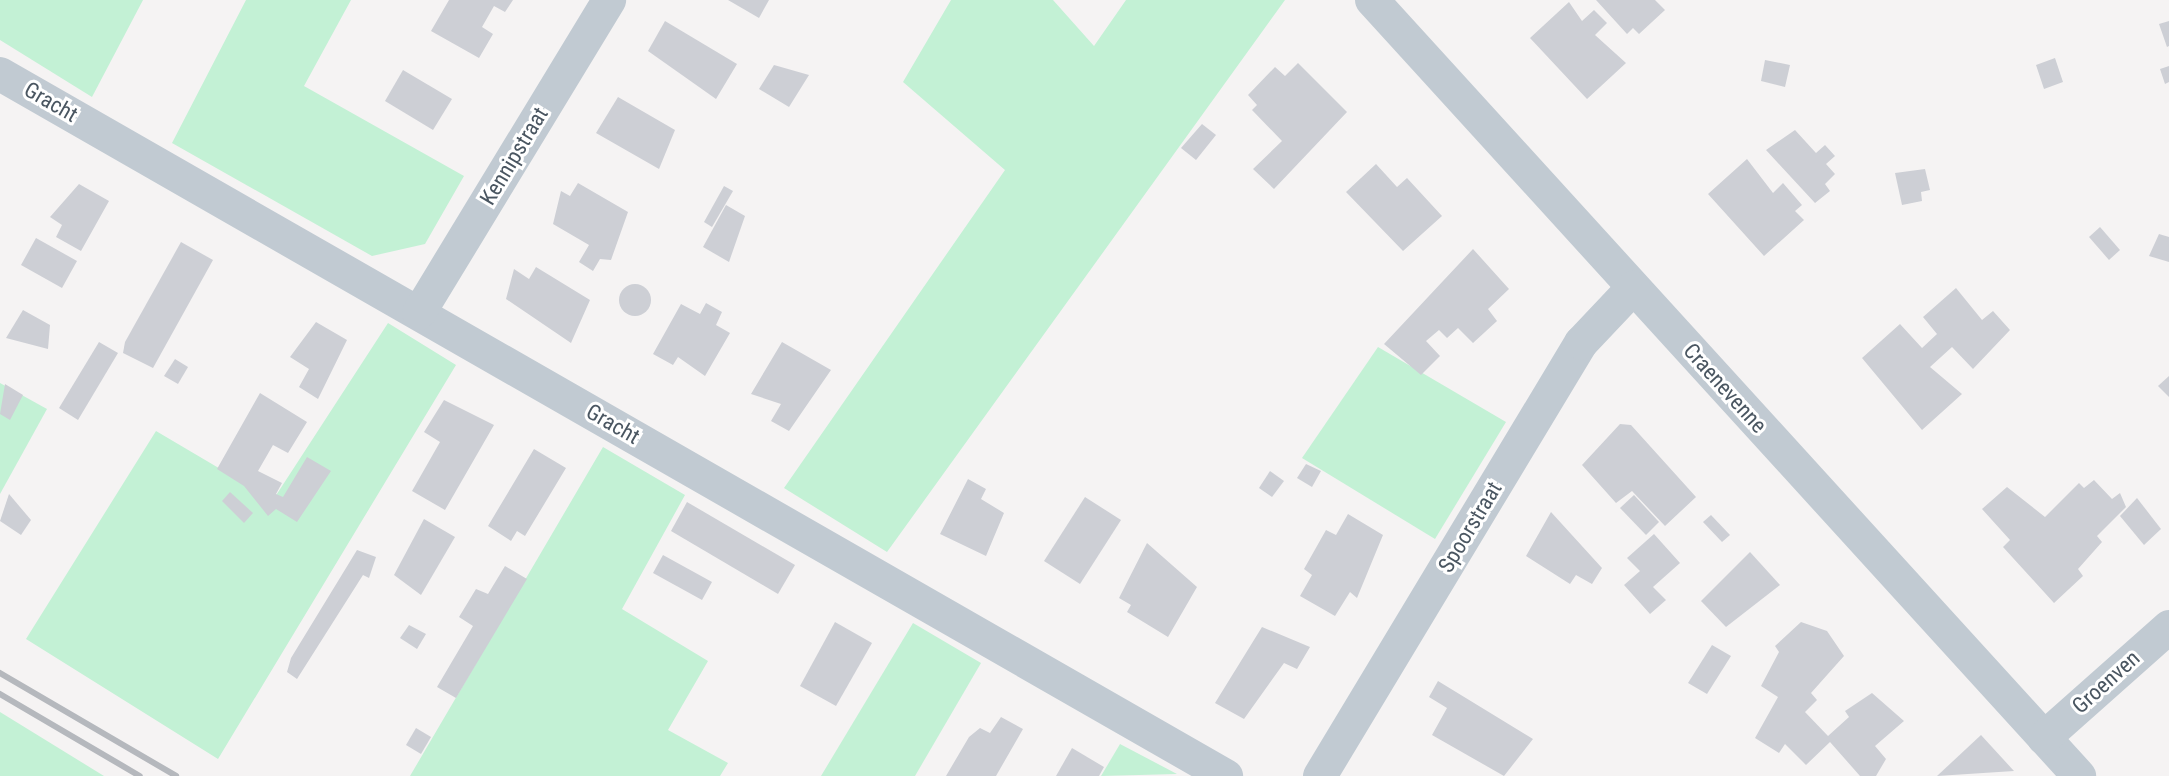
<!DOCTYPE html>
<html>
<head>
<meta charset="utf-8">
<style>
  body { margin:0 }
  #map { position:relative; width:2169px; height:776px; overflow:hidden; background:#f5f3f3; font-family:"Roboto Condensed",sans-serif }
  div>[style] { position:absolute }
  .green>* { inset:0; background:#c3f1d5 }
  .building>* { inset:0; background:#cdcfd5 }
  .round { border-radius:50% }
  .minor>* { height:34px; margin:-17px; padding:0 17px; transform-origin:17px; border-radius:17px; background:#c1cad2 }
  .rail>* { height:6px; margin:-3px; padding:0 3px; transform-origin:3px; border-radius:3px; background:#b5b8bd }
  span { translate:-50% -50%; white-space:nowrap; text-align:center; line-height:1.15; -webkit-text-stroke:6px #fff; paint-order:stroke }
  .street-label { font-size:22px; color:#4a5661 }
</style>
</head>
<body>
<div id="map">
  <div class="green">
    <i style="clip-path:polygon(0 0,143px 0,92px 97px,0 40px)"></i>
    <i style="clip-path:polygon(246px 0,351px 0,304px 86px,464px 176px,425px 244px,372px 256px,172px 143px)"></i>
    <i style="clip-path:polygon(951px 0,1053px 0,1094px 46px,1126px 0,1285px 0,887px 552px,784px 488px,1005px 170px,903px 82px)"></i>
    <i style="clip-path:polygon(388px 323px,456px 365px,218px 759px,26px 639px,156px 431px,273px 500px)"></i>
    <i style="clip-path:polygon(1378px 347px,1506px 422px,1435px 539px,1302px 458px)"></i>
    <i style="clip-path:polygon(0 383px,47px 409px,0 494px)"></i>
    <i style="clip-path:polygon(603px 447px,685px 495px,622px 609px,708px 661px,668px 730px,728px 763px,720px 776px,410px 776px)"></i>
    <i style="clip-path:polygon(913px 623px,981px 663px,915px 776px,821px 776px)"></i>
    <i style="clip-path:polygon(0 712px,104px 776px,0 776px)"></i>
    <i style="clip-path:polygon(1120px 744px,1177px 774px,1101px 776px)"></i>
  </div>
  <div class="building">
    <i style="clip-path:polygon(449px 0,513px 0,505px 12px,494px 6px,482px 27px,493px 34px,479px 58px,431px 31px)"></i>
    <i style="clip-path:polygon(728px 0,769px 0,759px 18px)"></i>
    <i style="clip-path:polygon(1596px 0,1655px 0,1665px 10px,1639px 34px,1633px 28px,1627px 34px)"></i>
    <i style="clip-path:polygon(1569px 2px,1582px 21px,1594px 10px,1607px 23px,1595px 35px,1626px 63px,1587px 99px,1530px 38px)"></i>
    <i style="clip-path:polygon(665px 21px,737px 64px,716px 99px,648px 51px)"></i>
    <i style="clip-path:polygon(2169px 21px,2169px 46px,2167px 47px,2159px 24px)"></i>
    <i style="clip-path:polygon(2055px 58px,2063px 82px,2044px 89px,2036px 65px)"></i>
    <i style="clip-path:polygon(1765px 60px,1790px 65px,1785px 87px,1761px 81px)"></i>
    <i style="clip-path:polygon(1298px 63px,1347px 112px,1274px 189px,1253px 169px,1282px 141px,1252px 110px,1257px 105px,1248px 95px,1275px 67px,1285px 76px)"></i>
    <i style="clip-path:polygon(774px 65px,809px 75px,789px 107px,759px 89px)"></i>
    <i style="clip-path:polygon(2169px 66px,2169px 82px,2165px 84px,2160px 69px)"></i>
    <i style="clip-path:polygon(403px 70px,452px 99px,433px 130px,385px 101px)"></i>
    <i style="clip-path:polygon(618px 97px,675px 130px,659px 169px,596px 133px)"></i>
    <i style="clip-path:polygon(1202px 124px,1216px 135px,1196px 160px,1181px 148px)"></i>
    <i style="clip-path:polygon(1795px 130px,1816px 153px,1825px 145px,1835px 156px,1826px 164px,1835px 174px,1825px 184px,1830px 191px,1815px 203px,1766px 150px)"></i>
    <i style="clip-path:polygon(1747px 159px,1773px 193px,1783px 183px,1802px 205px,1795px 211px,1804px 220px,1764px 256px,1708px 194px)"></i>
    <i style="clip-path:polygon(1376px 164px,1397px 187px,1407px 178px,1442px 216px,1403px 251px,1346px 192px)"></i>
    <i style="clip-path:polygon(1925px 169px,1930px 190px,1921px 192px,1922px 201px,1902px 205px,1895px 173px)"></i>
    <i style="clip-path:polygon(578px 183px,628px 212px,611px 260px,600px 259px,593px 271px,579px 262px,589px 245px,553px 224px,561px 191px,570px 196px)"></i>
    <i style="clip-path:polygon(79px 184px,109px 201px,81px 251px,56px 237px,62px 225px,50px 217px)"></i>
    <i style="clip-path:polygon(724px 186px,733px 191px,712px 227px,704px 222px)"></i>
    <i style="clip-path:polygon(726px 205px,745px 216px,729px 262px,703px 247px)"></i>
    <i style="clip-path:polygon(2100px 227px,2120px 250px,2109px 260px,2089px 237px)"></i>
    <i style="clip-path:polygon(2159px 234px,2169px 237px,2169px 262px,2149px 256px)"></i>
    <i style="clip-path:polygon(36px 238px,77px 261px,62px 288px,21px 265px)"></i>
    <i style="clip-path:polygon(181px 242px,213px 260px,153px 368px,123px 353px,125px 342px)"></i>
    <i style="clip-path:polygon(1473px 249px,1509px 289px,1488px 309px,1497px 321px,1473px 343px,1458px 328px,1447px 338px,1439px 330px,1426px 341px,1440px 356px,1421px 375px,1384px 344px)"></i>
    <i style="clip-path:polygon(536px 267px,590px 300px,571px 343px,506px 299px,514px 269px,529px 279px)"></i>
    <i class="round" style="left:619px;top:284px;width:32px;height:32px"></i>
    <i style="clip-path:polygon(1956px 288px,1982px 320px,1993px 311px,2010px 330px,1973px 369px,1952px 347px,1930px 367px,1962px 394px,1922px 430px,1862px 358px,1900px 324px,1922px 348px,1937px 334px,1923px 317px)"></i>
    <i style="clip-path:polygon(706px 303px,722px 312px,716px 325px,730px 333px,705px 376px,678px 357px,673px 365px,653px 354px,681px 304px,700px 314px)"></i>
    <i style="clip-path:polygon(23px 310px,50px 325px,48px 349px,6px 338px)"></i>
    <i style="clip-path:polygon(316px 322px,347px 340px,318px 399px,299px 387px,309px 369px,290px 357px)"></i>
    <i style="clip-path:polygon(99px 342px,118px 353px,78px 420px,59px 408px)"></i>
    <i style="clip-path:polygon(782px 342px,831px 370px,789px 431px,771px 421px,781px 404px,751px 394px)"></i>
    <i style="clip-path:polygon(175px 359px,188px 367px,178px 384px,164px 376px)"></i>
    <i style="clip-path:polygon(2169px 376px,2169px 397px,2158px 386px)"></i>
    <i style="clip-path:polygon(5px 384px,23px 395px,10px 420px,0 414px)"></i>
    <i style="clip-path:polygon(260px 393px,307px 422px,288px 453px,273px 445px,258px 471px,282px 483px,276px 494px,283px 497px,307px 457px,331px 471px,297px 522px,276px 509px,268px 516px,244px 486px,217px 469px)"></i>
    <i style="clip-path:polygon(444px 400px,494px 425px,445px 510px,412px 491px,440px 442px,424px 432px)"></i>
    <i style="clip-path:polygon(1620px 424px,1631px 425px,1696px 497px,1665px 526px,1632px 491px,1616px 503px,1582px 465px)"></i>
    <i style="clip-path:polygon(534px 449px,566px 468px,525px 536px,517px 531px,511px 541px,488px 526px)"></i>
    <i style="clip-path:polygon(1306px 464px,1321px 471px,1312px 487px,1297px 478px)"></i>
    <i style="clip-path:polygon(1270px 471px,1284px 481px,1272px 497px,1259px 488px)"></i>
    <i style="clip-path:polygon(968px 479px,986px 489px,981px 499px,1004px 513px,986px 556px,940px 534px)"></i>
    <i style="clip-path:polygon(2094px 480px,2112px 499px,2120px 493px,2126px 507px,2097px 536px,2102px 542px,2078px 569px,2083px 576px,2054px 603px,2003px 547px,2010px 540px,1982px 509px,2007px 487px,2045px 517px,2079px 483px,2084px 488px)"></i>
    <i style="clip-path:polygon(230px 492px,253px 513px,244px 523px,222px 501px)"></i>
    <i style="clip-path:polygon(9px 494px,31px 520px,21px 535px,0 521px)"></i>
    <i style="clip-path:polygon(1634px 495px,1659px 522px,1646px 535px,1620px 508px)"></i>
    <i style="clip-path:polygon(1085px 497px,1121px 520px,1080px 584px,1044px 561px)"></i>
    <i style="clip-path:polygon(2137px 498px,2161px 529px,2144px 545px,2120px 516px)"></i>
    <i style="clip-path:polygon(687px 502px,795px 565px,778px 594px,671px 531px)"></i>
    <i style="clip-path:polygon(1551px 512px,1602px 568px,1592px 584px,1576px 575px,1570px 584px,1526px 556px)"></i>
    <i style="clip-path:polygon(1348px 514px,1383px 535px,1357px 598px,1350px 592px,1335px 616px,1300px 596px,1312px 575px,1304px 569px,1326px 530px,1336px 535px)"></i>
    <i style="clip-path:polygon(1711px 515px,1730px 535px,1722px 542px,1703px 522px)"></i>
    <i style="clip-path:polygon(424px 519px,455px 537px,421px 595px,394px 575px)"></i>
    <i style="clip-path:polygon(1654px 534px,1680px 563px,1653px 587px,1666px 600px,1650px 614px,1624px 585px,1640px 571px,1627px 558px)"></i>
    <i style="clip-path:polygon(1147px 543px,1197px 587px,1168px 637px,1127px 612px,1131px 605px,1119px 598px)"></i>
    <i style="clip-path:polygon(357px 550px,376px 557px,369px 578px,363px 575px,297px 679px,287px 672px,291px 658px)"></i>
    <i style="clip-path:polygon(1750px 552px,1780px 585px,1726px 627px,1701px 601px)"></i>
    <i style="clip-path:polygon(663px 555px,712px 582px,702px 600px,653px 573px)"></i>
    <i style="clip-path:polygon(505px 566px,527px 579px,456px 698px,437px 687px,473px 626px,459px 617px,476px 589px,488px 594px)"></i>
    <i style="clip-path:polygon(835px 622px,872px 643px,836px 706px,800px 686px)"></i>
    <i style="clip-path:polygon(1801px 622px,1827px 631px,1844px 656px,1811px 693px,1817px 700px,1805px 712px,1828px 736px,1849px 717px,1845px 711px,1872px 693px,1904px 721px,1875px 746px,1886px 759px,1876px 776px,1860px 776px,1830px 742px,1806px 765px,1785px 744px,1779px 753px,1755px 738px,1778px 697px,1761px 686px,1779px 652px,1775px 646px)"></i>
    <i style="clip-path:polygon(409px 625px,426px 634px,417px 649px,400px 638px)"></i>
    <i style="clip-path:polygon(1262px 627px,1310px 647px,1297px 669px,1284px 663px,1244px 719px,1215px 703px)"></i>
    <i style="clip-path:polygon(1712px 645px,1731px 656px,1707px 694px,1688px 683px)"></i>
    <i style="clip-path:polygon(1438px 681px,1533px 739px,1504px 776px,1432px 735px,1447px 708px,1429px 697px)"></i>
    <i style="clip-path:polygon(1001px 717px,1023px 729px,996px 776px,946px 776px,969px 737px,980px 728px,990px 733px)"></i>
    <i style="clip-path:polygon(416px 728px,431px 737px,421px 754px,406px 745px)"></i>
    <i style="clip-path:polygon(1981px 735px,2014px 771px,1937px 776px)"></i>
    <i style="clip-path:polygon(1072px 748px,1104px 767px,1099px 776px,1056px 776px)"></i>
  </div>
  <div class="minor">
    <i style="left:1372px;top:0;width:1050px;rotate:47.66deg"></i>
    <i style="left:0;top:74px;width:1413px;rotate:29.8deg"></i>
    <i style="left:419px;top:313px;width:366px;rotate:-58.7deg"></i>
    <i style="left:2044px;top:738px;width:167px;rotate:-41.6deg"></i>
    <i style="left:1320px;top:776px;width:506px;rotate:-58.92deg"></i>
    <i style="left:1581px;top:343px;width:76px;rotate:-46.6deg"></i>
  </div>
  <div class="rail">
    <i style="left:0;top:673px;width:204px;rotate:30.3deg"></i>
    <i style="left:0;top:694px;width:162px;rotate:30.4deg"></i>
  </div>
  <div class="street-label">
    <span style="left:51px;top:102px;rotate:30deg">Gracht</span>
    <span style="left:514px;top:156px;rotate:-59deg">Kennipstraat</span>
    <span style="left:1725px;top:388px;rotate:48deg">Craenevenne</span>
    <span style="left:613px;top:424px;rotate:30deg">Gracht</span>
    <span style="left:1470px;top:527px;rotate:-59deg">Spoorstraat</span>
    <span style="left:2106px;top:682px;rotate:-42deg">Groenven</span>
  </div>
</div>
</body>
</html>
